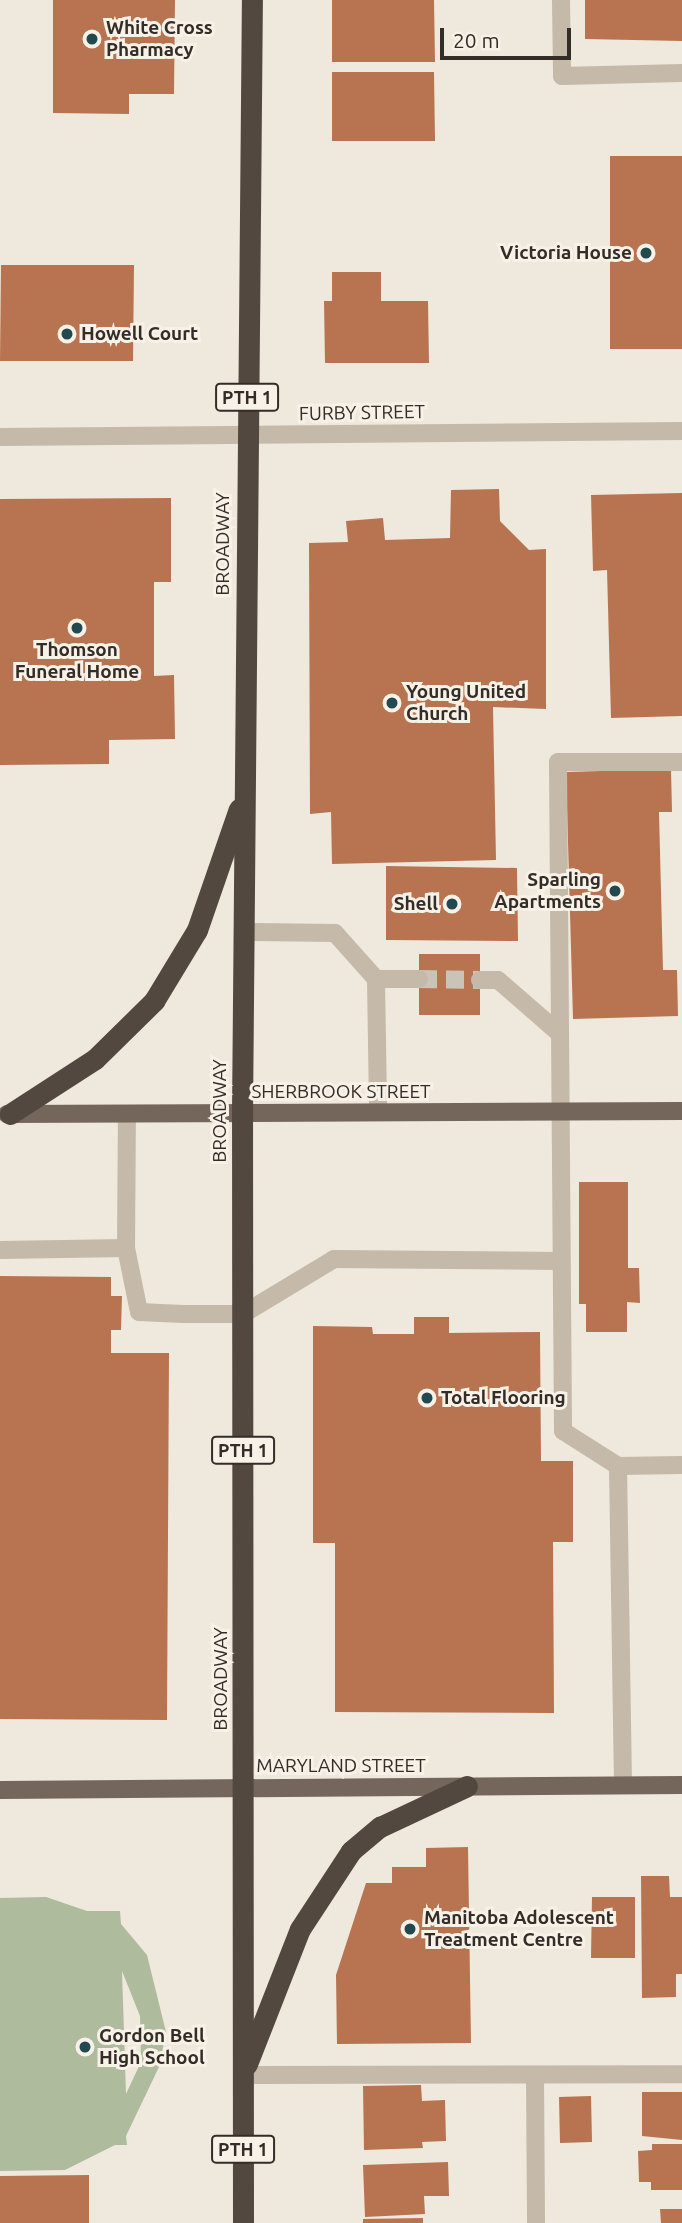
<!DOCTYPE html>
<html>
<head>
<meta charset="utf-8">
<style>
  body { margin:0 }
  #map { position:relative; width:682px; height:2223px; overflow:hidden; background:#efe8dc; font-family:Ubuntu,sans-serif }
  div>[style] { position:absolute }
  .green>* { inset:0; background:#aebc9d }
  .building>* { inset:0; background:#b87450 }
  .minor-tunnel>* { height:18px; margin-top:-9px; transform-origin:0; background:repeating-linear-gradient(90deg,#c9c3b8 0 18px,transparent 0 27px) }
  .minor>* { height:18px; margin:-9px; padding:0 9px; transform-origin:9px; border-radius:9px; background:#c5b9a9 }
  .major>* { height:18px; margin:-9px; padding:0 9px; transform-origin:9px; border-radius:9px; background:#74665b }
  .highway>* { height:21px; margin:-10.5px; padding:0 10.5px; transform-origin:10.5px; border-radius:10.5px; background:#534840 }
  .dots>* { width:19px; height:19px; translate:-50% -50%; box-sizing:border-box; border:4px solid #f7f1e7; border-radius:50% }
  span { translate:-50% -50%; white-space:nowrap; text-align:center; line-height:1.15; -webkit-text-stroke:6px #f7f1e7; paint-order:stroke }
  .shield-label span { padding:2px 5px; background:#f7f1e7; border:2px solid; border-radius:5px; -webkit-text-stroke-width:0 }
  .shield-label { font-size:18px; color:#332d28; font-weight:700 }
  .poi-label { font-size:19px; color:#332d28; font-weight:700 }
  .left { translate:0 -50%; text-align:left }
  .right { translate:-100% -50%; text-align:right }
  .street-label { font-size:19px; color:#332d28 }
  .scale { position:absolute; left:440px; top:28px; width:131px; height:32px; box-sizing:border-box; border:4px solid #332d28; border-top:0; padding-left:9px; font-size:21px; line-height:24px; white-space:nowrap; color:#332d28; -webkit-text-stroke:5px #f7f1e7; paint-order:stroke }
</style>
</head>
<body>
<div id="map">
  <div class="green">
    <i style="clip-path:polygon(evenodd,46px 1897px,87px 1911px,120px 1911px,121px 1924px,147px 1955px,166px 2032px,159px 2067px,126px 2136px,127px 2145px,115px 2145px,65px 2170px,0 2171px,0 1898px,46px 1897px,122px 1971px,140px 2016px,141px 2062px,126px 2094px,122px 1971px)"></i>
  </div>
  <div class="building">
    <i style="clip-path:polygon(53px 0,175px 0,174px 94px,129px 94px,129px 114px,53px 113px)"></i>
    <i style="clip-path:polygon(332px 0,434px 0,435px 62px,332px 62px)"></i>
    <i style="clip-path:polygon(585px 0,682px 0,682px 41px,585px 39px)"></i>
    <i style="clip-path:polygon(332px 72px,434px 72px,435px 141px,332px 141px)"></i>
    <i style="clip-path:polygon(610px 156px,682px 156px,682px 349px,610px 349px)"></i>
    <i style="clip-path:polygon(1px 265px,134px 265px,133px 361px,0 361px)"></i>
    <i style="clip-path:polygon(332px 272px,381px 272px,381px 301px,428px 301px,429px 363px,325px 363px,324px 301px,332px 301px)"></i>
    <i style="clip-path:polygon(499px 489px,500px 521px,529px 550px,546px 549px,546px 709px,493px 707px,496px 860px,332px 864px,331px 812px,310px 814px,309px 543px,348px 542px,346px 521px,383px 518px,385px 540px,450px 538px,451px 490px)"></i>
    <i style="clip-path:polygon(682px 493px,682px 716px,611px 718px,607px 570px,593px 571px,591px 495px)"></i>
    <i style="clip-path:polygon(171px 498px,171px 582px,154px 582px,154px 676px,174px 675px,175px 739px,109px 740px,109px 764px,0 765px,0 499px)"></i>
    <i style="clip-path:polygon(671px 769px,672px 812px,659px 812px,663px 970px,677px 970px,678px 1016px,573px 1019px,566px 772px)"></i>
    <i style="clip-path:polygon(386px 866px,517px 868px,518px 941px,386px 940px)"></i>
    <i style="clip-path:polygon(419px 954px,480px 954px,480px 1015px,419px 1015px)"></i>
    <i style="clip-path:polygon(579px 1182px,628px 1182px,628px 1268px,639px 1268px,640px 1303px,627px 1302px,627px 1332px,586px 1332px,586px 1304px,579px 1304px)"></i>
    <i style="clip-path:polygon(0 1276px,111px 1277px,111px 1296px,122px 1296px,121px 1330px,111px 1330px,111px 1353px,169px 1353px,167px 1720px,0 1719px)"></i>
    <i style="clip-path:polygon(414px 1317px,449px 1317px,449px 1333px,540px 1332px,541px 1461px,573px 1461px,573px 1542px,553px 1542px,554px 1713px,335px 1712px,335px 1543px,313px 1543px,313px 1326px,372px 1327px,373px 1334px,414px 1334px)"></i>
    <i style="clip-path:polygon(468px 1847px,471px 2043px,337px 2044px,336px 1975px,366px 1883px,392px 1883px,392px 1867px,426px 1867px,426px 1848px)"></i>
    <i style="clip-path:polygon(641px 1876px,669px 1876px,670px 1897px,682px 1897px,682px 1974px,676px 1974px,676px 1997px,642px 1998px)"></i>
    <i style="clip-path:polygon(592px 1897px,635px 1897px,635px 1958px,591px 1958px)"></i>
    <i style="clip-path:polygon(421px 2085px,422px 2101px,445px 2100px,446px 2141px,422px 2142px,423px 2148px,364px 2150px,363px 2086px)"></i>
    <i style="clip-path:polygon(642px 2092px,682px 2092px,682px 2140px,642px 2136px)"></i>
    <i style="clip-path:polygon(591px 2096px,592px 2142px,560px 2143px,559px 2097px)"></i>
    <i style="clip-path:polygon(652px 2144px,682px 2144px,682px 2190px,651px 2190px,651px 2182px,639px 2182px,638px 2151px,652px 2150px)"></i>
    <i style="clip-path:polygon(448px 2162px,449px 2196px,424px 2196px,425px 2214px,365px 2217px,363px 2165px)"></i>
    <i style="clip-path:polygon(89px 2175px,89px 2223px,0 2223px,0 2176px)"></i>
    <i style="clip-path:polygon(660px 2209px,682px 2209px,682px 2223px,661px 2223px)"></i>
    <i style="clip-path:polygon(423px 2218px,423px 2223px,363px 2223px,363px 2219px)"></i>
  </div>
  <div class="minor-tunnel">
    <i style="left:419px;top:979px;width:61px;rotate:0.9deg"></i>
  </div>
  <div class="minor">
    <i style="left:561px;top:0;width:76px;rotate:89.2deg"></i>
    <i style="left:562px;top:76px;width:120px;rotate:-1.4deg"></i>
    <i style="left:0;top:437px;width:682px;rotate:-0.5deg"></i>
    <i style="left:682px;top:762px;width:124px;rotate:180deg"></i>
    <i style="left:558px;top:762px;width:669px;rotate:89.57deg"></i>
    <i style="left:563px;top:1431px;width:65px;rotate:32.5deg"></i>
    <i style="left:618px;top:1466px;width:64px;rotate:-0.9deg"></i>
    <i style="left:244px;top:932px;width:91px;rotate:0.6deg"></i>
    <i style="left:335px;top:933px;width:62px;rotate:48.3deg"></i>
    <i style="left:376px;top:979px;width:133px;rotate:89.1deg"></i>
    <i style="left:376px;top:979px;width:43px"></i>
    <i style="left:480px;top:980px;width:18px"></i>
    <i style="left:498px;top:980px;width:81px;rotate:41deg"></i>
    <i style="left:126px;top:1248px;width:134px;rotate:-89.6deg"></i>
    <i style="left:0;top:1250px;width:126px;rotate:-0.9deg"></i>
    <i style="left:126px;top:1248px;width:65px;rotate:78.5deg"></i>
    <i style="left:139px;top:1312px;width:44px;rotate:2.6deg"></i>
    <i style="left:183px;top:1314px;width:60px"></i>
    <i style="left:243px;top:1314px;width:106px;rotate:-31.1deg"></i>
    <i style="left:334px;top:1259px;width:227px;rotate:0.5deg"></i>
    <i style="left:618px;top:1466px;width:319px;rotate:89.1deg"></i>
    <i style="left:242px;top:2075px;width:440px;rotate:-0.1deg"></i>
    <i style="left:535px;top:2076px;width:147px;rotate:89.6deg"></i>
  </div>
  <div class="major">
    <i style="left:7px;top:1114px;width:675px;rotate:-0.25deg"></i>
    <i style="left:0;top:1790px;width:682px;rotate:-0.42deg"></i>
  </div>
  <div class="highway">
    <i style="left:10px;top:1114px;width:101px;rotate:-32.9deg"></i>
    <i style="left:95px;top:1059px;width:83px;rotate:-44.5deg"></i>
    <i style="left:154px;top:1001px;width:83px;rotate:-58.8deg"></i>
    <i style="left:197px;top:930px;width:128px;rotate:-70.9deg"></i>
    <i style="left:247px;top:2064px;width:145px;rotate:-68.6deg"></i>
    <i style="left:300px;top:1929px;width:93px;rotate:-56.8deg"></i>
    <i style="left:351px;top:1851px;width:38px;rotate:-40deg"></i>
    <i style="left:380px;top:1827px;width:96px;rotate:-25.2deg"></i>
    <i style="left:243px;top:2223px;width:1110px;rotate:-90.05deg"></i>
    <i style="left:242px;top:1113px;width:1113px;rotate:-89.49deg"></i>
  </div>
  <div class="dots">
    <i style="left:92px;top:39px;background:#224850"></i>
    <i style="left:646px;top:253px;background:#224850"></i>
    <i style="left:67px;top:334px;background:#224850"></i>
    <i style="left:77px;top:628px;background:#224850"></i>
    <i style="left:392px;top:703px;background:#224850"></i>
    <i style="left:615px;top:891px;background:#224850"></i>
    <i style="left:452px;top:904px;background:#224850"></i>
    <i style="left:427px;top:1398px;background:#224850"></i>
    <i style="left:410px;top:1929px;background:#224850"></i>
    <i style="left:85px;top:2047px;background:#224850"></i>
  </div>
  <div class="shield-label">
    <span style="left:247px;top:397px">PTH 1</span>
    <span style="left:243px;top:1450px">PTH 1</span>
    <span style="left:243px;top:2149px">PTH 1</span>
  </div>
  <div class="poi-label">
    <span class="left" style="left:106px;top:39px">White Cross<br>Pharmacy</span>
    <span class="right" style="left:632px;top:253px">Victoria House</span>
    <span class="left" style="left:81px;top:334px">Howell Court</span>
    <span style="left:77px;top:661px">Thomson<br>Funeral Home</span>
    <span class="left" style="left:406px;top:703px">Young United<br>Church</span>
    <span class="right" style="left:601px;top:891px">Sparling<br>Apartments</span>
    <span class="right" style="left:438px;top:904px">Shell</span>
    <span class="left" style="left:441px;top:1398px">Total Flooring</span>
    <span class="left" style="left:424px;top:1929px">Manitoba Adolescent<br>Treatment Centre</span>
    <span class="left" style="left:99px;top:2047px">Gordon Bell<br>High School</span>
  </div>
  <div class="street-label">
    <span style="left:362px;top:413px;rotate:-1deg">FURBY STREET</span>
    <span style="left:223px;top:544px;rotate:-90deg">BROADWAY</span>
    <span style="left:341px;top:1092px">SHERBROOK STREET</span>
    <span style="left:220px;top:1111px;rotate:-90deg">BROADWAY</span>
    <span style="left:221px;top:1679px;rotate:-90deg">BROADWAY</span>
    <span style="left:341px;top:1766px">MARYLAND STREET</span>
  </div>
  <div class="scale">20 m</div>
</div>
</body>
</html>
